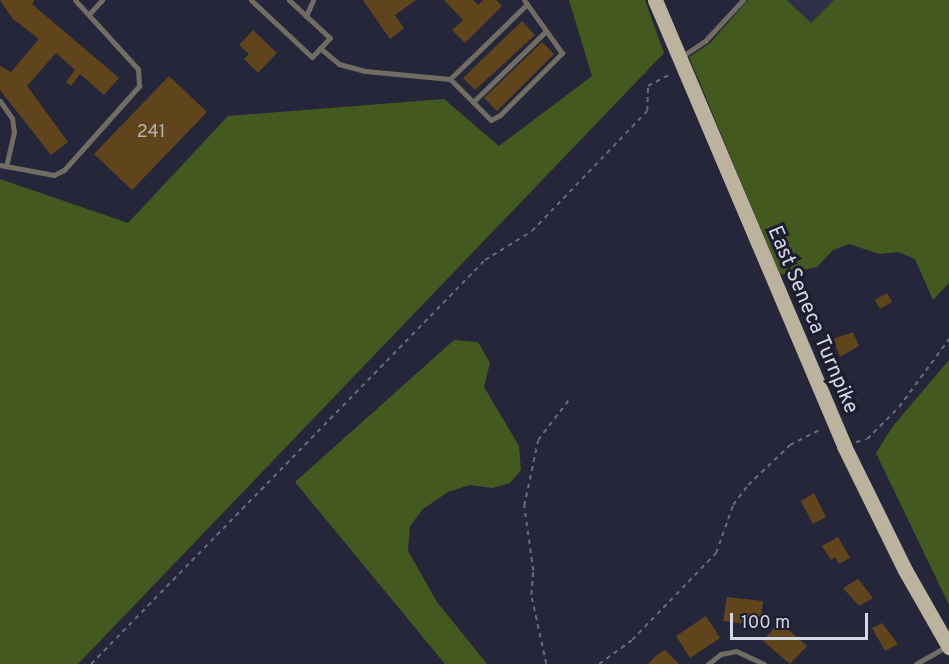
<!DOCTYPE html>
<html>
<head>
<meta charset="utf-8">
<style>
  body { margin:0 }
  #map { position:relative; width:949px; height:664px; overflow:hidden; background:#26263a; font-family:Overpass,sans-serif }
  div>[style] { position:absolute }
  .built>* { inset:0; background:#2f2f48 }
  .green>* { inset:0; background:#43591f }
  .building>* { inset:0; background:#60451c }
  .path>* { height:1.5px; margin-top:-0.75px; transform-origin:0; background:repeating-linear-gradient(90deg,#6b6b7d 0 4.5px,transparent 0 9px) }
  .lane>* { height:5px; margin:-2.5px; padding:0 2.5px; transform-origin:2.5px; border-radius:2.5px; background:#726d64 }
  .primary>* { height:15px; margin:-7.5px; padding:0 7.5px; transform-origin:7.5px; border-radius:7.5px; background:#bbb39e }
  span { translate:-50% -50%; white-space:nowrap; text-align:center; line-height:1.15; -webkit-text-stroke:6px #1d1d2f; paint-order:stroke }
  .number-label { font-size:18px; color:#b8b2b2 }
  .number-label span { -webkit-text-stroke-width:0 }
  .street-label { font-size:21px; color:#d6d7e4 }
  .scale { position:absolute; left:730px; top:613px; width:138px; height:27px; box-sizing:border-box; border:3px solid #d6d7e4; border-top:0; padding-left:8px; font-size:18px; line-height:21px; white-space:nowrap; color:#d6d7e4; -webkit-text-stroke:4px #1d1d2f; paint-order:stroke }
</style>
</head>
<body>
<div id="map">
  <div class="built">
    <i style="clip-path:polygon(787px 0,834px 0,811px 23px)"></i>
  </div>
  <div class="green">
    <i style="clip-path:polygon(569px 0,645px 0,664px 53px,78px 664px,0 664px,0 179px,128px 223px,228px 116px,444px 99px,499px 146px,592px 76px)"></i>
    <i style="clip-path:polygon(748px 0,787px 0,811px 23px,834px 0,949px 0,949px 283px,933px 300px,915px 259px,898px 252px,879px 254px,849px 244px,833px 250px,817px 267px,780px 275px,689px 57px,710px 43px)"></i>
    <i style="clip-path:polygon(454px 340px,478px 342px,490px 363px,484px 387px,519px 446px,521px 470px,510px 483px,492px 488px,470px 485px,448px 492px,423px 509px,410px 526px,408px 551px,437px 602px,487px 664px,445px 664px,295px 482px)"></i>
    <i style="clip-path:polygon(949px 360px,949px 605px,876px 453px,893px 426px)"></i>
  </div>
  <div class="building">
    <i style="clip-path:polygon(0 0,35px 0,32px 4px,119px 78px,104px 95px,80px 74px,71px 86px,66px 82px,75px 70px,56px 53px,27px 86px,68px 142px,51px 155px,0 90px,0 66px,11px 72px,39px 39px,13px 19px)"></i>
    <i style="clip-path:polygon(363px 0,416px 0,395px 15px,404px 28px,390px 39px)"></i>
    <i style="clip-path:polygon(444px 0,473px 0,478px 5px,483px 0,496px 0,502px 6px,465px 43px,452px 30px,463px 20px)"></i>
    <i style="clip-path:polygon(522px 21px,535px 35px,475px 90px,463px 78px)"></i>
    <i style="clip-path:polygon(253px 30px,277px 53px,258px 73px,244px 59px,249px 54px,239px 45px)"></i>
    <i style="clip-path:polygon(542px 42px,554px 54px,497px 111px,484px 98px)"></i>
    <i style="clip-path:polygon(169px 76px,207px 112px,132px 190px,94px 154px)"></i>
    <i style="clip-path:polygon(887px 293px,892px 302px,880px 309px,875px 300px)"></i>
    <i style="clip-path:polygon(853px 332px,859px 346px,840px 357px,833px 339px)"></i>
    <i style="clip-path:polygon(814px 493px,826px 517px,813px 524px,801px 501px)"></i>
    <i style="clip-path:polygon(838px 537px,850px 558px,839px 564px,835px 557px,831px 560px,822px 546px)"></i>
    <i style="clip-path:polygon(858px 579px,873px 598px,859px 606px,843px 588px)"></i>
    <i style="clip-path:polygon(727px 597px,763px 601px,760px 626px,723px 621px)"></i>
    <i style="clip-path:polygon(706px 616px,720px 638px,690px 658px,676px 636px)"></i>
    <i style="clip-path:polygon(779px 622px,807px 646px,790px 664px,763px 641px)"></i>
    <i style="clip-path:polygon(882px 623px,898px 644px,885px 651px,872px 628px)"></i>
    <i style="clip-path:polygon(665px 650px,679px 664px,648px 664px,658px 654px)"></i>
  </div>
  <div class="path">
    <i style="left:856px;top:442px;width:11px;rotate:-15deg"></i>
    <i style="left:867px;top:439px;width:45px;rotate:-45deg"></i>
    <i style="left:899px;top:407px;width:84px;rotate:-53.7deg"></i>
    <i style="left:91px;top:664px;width:564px;rotate:-45.72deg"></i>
    <i style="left:485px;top:260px;width:55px;rotate:-31.7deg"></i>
    <i style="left:532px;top:231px;width:166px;rotate:-46.2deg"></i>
    <i style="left:647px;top:111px;width:25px;rotate:-88deg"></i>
    <i style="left:648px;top:86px;width:27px;rotate:-28deg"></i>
    <i style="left:546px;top:664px;width:71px;rotate:-102.3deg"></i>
    <i style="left:531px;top:595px;width:24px;rotate:-85deg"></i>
    <i style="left:533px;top:571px;width:66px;rotate:-97.9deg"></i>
    <i style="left:524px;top:506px;width:67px;rotate:-78deg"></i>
    <i style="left:538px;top:440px;width:54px;rotate:-52.5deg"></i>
    <i style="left:599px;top:664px;width:41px;rotate:-36deg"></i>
    <i style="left:632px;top:640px;width:121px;rotate:-46deg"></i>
    <i style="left:716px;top:553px;width:51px;rotate:-70.5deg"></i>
    <i style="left:733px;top:505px;width:25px;rotate:-53deg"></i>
    <i style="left:748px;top:485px;width:58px;rotate:-43.6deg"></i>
    <i style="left:790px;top:445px;width:36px;rotate:-27deg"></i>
  </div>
  <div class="lane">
    <i style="left:251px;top:0;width:83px;rotate:43.1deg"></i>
    <i style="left:312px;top:57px;width:26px;rotate:-47deg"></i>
    <i style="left:330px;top:38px;width:56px;rotate:-137.2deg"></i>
    <i style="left:90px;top:13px;width:18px;rotate:-47deg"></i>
    <i style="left:306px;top:16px;width:17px;rotate:-66deg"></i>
    <i style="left:320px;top:48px;width:25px;rotate:40deg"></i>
    <i style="left:339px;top:64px;width:27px;rotate:15deg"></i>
    <i style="left:365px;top:71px;width:85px;rotate:5.4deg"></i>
    <i style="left:450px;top:79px;width:107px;rotate:-44.2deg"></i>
    <i style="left:681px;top:57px;width:29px;rotate:-34deg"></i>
    <i style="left:705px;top:41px;width:56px;rotate:-47.2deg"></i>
    <i style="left:450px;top:79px;width:33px;rotate:45deg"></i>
    <i style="left:473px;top:102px;width:102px;rotate:-44.2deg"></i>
    <i style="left:0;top:101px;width:21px;rotate:55deg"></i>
    <i style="left:12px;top:118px;width:14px;rotate:82deg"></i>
    <i style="left:14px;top:132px;width:35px;rotate:103deg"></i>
    <i style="left:473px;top:102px;width:25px;rotate:45deg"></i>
    <i style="left:491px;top:120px;width:10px;rotate:-29deg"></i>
    <i style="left:500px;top:115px;width:88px;rotate:-45deg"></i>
    <i style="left:562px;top:53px;width:65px;rotate:-125.6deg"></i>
    <i style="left:0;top:165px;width:55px;rotate:10.5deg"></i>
    <i style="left:54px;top:175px;width:11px;rotate:-27deg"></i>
    <i style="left:64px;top:170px;width:113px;rotate:-48.2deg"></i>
    <i style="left:139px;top:86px;width:17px;rotate:-93deg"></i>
    <i style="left:138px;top:69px;width:93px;rotate:-132.4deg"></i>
    <i style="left:708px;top:664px;width:16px;rotate:-38deg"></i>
    <i style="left:721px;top:654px;width:15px;rotate:-11deg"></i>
    <i style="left:736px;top:651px;width:31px;rotate:25deg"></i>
    <i style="left:916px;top:664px;width:34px;rotate:-30deg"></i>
  </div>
  <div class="primary">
    <i style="left:655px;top:0;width:484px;rotate:67deg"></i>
    <i style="left:844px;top:446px;width:138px;rotate:63.8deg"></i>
    <i style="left:905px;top:570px;width:89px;rotate:60.3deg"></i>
  </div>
  <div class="number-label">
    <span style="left:151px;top:133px">241</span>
  </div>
  <div class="street-label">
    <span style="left:812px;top:320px;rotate:67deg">East Seneca Turnpike</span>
  </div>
  <div class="scale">100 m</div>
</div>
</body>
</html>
